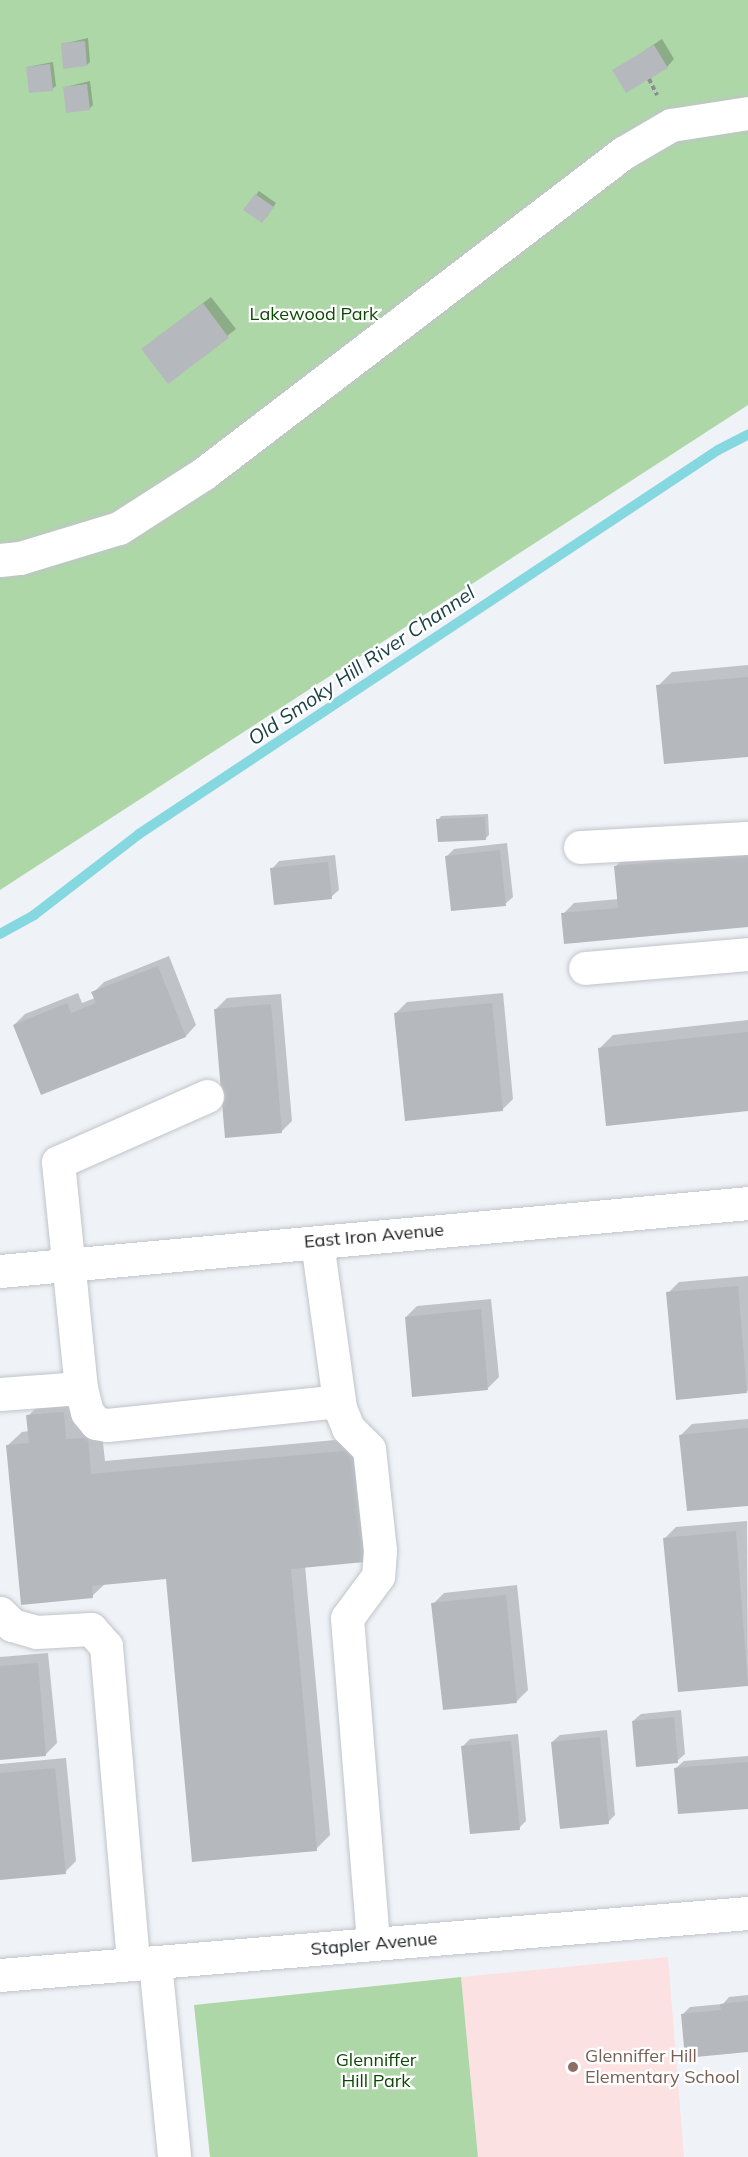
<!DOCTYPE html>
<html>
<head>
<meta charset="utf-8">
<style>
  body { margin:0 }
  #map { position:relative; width:748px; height:2157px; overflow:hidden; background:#eff3f8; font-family:Mulish,sans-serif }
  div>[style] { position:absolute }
  .education>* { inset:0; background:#fce1e2 }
  .green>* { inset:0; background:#aed7a8 }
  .shadow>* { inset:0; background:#0003 }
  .stream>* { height:10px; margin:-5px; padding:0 5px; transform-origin:5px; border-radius:5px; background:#86d8e0 }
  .building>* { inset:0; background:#b5b9bd }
  .path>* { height:4px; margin-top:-2px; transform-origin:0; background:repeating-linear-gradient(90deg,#8b8e92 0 4.5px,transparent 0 7.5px) }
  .roads { filter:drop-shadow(0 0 2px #c0c4c8) drop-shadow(0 0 2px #c0c4c8) }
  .minor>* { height:33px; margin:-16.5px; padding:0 16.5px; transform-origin:16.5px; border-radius:16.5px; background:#fff }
  .dots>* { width:16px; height:16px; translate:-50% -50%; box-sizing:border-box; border:3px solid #fff; border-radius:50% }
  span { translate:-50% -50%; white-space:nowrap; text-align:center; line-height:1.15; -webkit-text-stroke:4.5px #fff; paint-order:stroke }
  .park-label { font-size:18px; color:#0d4805 }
  .street-label { font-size:18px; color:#202123 }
  .education-label { font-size:18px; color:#785e54 }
  .left { translate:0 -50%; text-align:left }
  .water-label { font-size:20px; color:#1a4145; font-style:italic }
</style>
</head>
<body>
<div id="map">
  <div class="education">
    <i style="clip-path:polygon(668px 1957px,684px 2157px,478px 2157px,461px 1977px)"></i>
  </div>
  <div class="green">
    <i style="clip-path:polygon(0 0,748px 0,748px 405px,0 890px)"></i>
    <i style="clip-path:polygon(461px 1977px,478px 2157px,210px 2157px,194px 2005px)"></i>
  </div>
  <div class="shadow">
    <i style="clip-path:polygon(88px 38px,90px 62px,87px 65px,62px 44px)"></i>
    <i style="clip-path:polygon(662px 39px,674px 59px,667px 67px,614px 71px)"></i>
    <i style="clip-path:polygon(53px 62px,56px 86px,52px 89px,27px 67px)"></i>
    <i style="clip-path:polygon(90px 81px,93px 105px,89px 109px,65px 87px)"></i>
    <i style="clip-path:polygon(259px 191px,276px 203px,266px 218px,245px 209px)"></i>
    <i style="clip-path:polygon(211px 297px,236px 329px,168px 382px,151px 342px)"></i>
    <i style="clip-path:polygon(748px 665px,748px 755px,658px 686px,672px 672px)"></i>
    <i style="clip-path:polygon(488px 814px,489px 835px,486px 838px,438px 820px,441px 816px)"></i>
    <i style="clip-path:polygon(507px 843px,513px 897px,505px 904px,447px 856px,454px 849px)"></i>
    <i style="clip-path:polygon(748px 844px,748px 925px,563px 914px,574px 903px,619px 899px,616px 866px,627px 855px)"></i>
    <i style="clip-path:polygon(335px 855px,339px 890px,331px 897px,272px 869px,279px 861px)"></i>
    <i style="clip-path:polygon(169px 956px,196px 1025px,186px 1036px,42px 1093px,14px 1025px,25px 1014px,78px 993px,82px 1003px,95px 998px,93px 993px,104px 982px)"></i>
    <i style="clip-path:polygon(503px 993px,513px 1099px,502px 1110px,396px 1013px,407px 1002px)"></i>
    <i style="clip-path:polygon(281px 994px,292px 1121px,281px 1132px,216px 1009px,227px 998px)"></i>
    <i style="clip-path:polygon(748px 1020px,748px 1110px,600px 1048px,613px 1035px)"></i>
    <i style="clip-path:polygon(748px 1276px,748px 1390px,747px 1392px,668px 1293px,679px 1282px)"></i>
    <i style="clip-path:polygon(491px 1299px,499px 1377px,488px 1388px,406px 1317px,417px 1306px)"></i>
    <i style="clip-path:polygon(77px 1399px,101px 1425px,105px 1461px,368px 1437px,305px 1566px,330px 1835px,316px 1849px,167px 1577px,105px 1584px,92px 1596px,8px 1445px,22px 1432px,29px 1431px,28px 1416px,42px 1402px)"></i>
    <i style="clip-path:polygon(748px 1419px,748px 1504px,681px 1435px,692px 1424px)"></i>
    <i style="clip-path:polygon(747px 1521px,748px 1685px,679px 1691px,665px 1538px,676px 1527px)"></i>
    <i style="clip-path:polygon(517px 1585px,528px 1690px,517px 1701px,433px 1604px,444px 1593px)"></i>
    <i style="clip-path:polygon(48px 1653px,57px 1743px,46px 1754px,0 1758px,0 1657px)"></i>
    <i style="clip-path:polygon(681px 1710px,685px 1754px,677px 1761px,633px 1721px,641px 1714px)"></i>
    <i style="clip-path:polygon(607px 1730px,615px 1815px,608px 1822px,552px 1742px,560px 1735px)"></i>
    <i style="clip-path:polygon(518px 1734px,526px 1821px,519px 1828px,463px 1746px,470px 1739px)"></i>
    <i style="clip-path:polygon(748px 1756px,748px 1808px,676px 1768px,684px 1761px)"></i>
    <i style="clip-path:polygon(66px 1758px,76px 1861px,65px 1872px,0 1879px,0 1764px)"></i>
    <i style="clip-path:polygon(748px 1995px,748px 2050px,682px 2015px,690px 2007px,723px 2004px,729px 1997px)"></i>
  </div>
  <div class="stream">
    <i style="left:0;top:934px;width:39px;rotate:-29deg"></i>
    <i style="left:34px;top:915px;width:133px;rotate:-37.6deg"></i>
    <i style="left:139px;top:834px;width:695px;rotate:-33.55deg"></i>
    <i style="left:718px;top:450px;width:34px;rotate:-27deg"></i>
  </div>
  <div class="building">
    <i style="clip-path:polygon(85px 41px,87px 66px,63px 69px,61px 43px)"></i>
    <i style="clip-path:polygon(654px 45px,668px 68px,626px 93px,612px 70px)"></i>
    <i style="clip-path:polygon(50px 64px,53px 91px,29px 93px,26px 67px)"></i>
    <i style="clip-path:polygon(87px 84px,90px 110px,66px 113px,63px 87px)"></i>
    <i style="clip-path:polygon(255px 194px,274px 207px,262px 223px,243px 210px)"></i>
    <i style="clip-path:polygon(203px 303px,229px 338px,168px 384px,141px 349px)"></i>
    <i style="clip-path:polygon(748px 677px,748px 757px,664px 764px,656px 685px)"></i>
    <i style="clip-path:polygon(485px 817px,486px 840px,438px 842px,436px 819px)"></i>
    <i style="clip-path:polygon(500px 850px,506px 906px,451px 911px,445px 856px)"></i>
    <i style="clip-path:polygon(748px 853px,748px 927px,564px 944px,561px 913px,618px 908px,614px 866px)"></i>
    <i style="clip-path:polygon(328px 862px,332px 899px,274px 905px,270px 868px)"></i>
    <i style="clip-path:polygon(158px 966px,186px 1037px,41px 1095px,13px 1025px,67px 1003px,71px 1013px,96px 1003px,91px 992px)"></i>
    <i style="clip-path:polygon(492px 1003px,503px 1111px,405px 1121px,394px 1013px)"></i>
    <i style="clip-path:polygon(271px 1004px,282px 1133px,225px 1138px,214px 1009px)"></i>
    <i style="clip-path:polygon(748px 1032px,748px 1111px,606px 1126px,598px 1048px)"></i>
    <i style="clip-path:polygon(738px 1286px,747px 1393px,676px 1400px,666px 1292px)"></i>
    <i style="clip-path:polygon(481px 1309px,488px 1390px,412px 1397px,405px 1317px)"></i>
    <i style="clip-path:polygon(64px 1412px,66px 1439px,88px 1438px,91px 1474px,354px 1450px,365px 1562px,291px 1569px,317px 1851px,192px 1862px,166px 1579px,92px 1586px,93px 1598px,21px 1605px,6px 1445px,29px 1443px,26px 1415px)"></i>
    <i style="clip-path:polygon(748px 1428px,748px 1506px,687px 1511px,679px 1435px)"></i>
    <i style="clip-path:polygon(736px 1531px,748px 1686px,678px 1692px,663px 1538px)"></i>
    <i style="clip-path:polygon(506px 1595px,517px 1703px,443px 1710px,431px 1603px)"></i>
    <i style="clip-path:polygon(38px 1663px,46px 1756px,0 1760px,0 1666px)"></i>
    <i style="clip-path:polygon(674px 1717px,678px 1763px,636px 1767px,632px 1721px)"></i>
    <i style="clip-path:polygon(600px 1737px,609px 1824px,560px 1829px,551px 1742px)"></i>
    <i style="clip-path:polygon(511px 1741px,520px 1830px,470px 1834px,461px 1746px)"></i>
    <i style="clip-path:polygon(748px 1762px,748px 1809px,678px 1814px,674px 1768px)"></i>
    <i style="clip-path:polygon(55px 1768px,66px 1874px,0 1880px,0 1773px)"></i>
    <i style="clip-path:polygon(748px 2001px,748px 2052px,685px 2058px,681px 2014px,721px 2010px,720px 2004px)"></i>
  </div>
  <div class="path">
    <i style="left:649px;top:79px;width:18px;rotate:63deg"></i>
  </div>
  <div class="roads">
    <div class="minor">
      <i style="left:0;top:560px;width:20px;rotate:-6deg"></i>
      <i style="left:20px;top:558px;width:103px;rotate:-16.9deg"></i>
      <i style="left:119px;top:528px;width:100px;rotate:-32.7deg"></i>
      <i style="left:203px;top:474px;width:529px;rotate:-37.39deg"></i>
      <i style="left:623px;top:153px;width:56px;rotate:-30.3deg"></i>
      <i style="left:671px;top:125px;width:78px;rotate:-8.9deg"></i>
      <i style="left:580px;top:847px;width:168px;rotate:-3.1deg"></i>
      <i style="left:585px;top:968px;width:164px;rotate:-4.9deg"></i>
      <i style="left:207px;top:1096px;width:163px;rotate:156.1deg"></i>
      <i style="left:58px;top:1162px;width:227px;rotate:84.2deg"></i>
      <i style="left:81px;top:1388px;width:25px;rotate:76deg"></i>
      <i style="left:87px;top:1412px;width:14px;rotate:51deg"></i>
      <i style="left:96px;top:1423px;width:11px;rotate:10deg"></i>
      <i style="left:107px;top:1425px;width:233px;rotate:-5.9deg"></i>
      <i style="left:317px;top:1242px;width:168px;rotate:82.1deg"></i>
      <i style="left:340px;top:1408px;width:22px;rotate:68deg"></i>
      <i style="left:348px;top:1428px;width:30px;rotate:45deg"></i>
      <i style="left:369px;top:1449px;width:102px;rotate:83.8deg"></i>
      <i style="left:380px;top:1550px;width:26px;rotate:94deg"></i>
      <i style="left:378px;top:1576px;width:52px;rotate:126.4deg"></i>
      <i style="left:347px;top:1618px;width:327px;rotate:85.4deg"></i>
      <i style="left:0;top:1271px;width:751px;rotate:-5.19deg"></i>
      <i style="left:0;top:1394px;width:81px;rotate:-4.2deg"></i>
      <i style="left:0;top:1613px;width:17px;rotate:45deg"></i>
      <i style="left:12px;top:1625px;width:25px;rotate:16deg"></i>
      <i style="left:36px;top:1632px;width:55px;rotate:-3.1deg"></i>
      <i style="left:91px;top:1629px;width:23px;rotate:49deg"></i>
      <i style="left:106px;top:1646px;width:319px;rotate:85.1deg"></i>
      <i style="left:155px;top:1962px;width:196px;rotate:84.4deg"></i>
      <i style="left:0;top:1975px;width:751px;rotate:-4.74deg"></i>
    </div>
  </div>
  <div class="dots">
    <i style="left:573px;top:2067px;background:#8d6e63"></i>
  </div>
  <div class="park-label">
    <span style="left:314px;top:314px">Lakewood Park</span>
    <span style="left:376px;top:2071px">Glenniffer<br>Hill Park</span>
  </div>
  <div class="street-label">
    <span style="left:374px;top:1236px;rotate:-5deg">East Iron Avenue</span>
    <span style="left:374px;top:1944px;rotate:-5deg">Stapler Avenue</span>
  </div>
  <div class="education-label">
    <span class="left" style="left:585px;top:2067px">Glenniffer Hill<br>Elementary School</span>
  </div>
  <div class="water-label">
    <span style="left:361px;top:665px;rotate:-34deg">Old Smoky Hill River Channel</span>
  </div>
</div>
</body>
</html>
